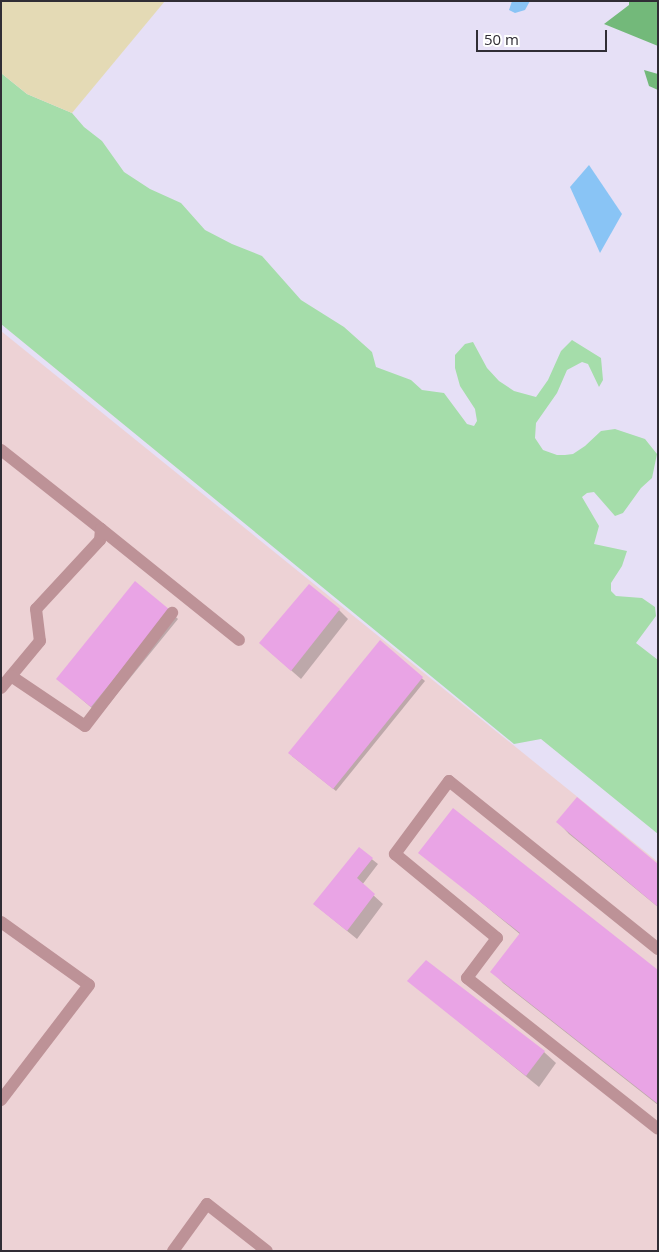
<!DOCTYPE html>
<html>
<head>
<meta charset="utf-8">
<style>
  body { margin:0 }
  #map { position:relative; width:659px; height:1252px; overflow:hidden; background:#e6e0f6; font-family:"Open Sans",sans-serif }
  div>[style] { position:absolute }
  .industrial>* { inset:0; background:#edd2d5 }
  .green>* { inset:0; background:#a5ddaa }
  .forest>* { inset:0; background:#73b97a }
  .sand>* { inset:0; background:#e4dab5 }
  .water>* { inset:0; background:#89c4f5 }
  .shadow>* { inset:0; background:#0003 }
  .building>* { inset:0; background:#e9a4e5 }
  .minor>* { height:12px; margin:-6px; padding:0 6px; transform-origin:6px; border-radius:6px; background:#bd9297 }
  span { translate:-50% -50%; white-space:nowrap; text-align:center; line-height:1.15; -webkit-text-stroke:5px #fff; paint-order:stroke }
  .frame { position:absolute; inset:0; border:2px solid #302d35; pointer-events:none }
  .scale { position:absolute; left:476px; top:30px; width:131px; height:22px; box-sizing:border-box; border:2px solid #302d35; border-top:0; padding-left:6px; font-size:15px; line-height:18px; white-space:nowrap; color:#302d35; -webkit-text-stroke:4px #fff; paint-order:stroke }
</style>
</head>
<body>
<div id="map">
  <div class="industrial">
    <i style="clip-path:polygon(1px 331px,658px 862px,658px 1251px,1px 1251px)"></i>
  </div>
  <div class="green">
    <i style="clip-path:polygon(1px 73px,27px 94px,72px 113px,84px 127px,102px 141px,124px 172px,150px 189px,181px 203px,205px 230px,232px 244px,262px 256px,301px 300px,344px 327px,372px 352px,376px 367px,411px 380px,422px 390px,444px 393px,467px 424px,474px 426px,477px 421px,475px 409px,460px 386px,455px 368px,455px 355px,465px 344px,473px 342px,487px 368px,499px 381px,514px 391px,536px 397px,548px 380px,561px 351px,572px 340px,601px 358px,603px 380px,599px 387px,588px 364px,582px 362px,567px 370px,557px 393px,536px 423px,535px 438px,543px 450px,557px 455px,565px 455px,573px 454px,585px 446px,601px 431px,615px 429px,645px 439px,657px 454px,652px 478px,641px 488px,623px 513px,615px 516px,594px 492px,587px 493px,582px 497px,599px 526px,594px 544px,627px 551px,622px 566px,611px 583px,611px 591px,616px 596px,642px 598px,655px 607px,656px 616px,636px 643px,658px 660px,658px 834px,541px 739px,514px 744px,1px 324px)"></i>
  </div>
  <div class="forest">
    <i style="clip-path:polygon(629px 1px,658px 1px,658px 46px,604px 24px,629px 5px)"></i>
    <i style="clip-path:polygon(644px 70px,658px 74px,658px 90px,649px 86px)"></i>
  </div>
  <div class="sand">
    <i style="clip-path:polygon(1px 1px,165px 1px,72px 113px,27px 94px,1px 73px)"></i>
  </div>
  <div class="water">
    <i style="clip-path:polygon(512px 1px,530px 1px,525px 10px,515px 13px,509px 10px)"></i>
    <i style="clip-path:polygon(589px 165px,622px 214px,600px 253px,570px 187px)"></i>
  </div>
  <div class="shadow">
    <i style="clip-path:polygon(339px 610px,348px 619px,301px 679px,269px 651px)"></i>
    <i style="clip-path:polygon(169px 611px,178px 619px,100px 715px,58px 679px)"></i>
    <i style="clip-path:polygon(380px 642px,425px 681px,336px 791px,292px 756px)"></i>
    <i style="clip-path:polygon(558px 822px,658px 865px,658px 907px,569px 834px)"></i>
    <i style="clip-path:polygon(359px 849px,378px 864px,362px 885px,383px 904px,357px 939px,314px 904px)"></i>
    <i style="clip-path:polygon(420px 852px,658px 972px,658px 1105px,503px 983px,492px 971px,521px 935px)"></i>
    <i style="clip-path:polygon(409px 981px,544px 1052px,556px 1063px,539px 1087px)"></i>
  </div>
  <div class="building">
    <i style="clip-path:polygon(135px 581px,170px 610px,91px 707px,56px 679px)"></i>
    <i style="clip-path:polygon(309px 584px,340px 609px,291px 671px,259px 643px)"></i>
    <i style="clip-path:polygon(380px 640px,423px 677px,333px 789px,288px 753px)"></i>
    <i style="clip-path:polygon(577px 797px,658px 864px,658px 907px,556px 822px)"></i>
    <i style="clip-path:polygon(453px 808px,658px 970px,658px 1104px,490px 972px,520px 933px,418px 853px)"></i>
    <i style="clip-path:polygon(359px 847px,373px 858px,357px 878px,375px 894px,347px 931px,313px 904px)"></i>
    <i style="clip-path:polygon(426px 960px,545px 1051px,526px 1076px,407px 981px)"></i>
  </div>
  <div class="minor">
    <i style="left:1px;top:450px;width:127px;rotate:38.3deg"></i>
    <i style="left:101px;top:529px;width:11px;rotate:95deg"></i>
    <i style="left:100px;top:540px;width:94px;rotate:132.8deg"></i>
    <i style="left:36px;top:609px;width:32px;rotate:83deg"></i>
    <i style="left:40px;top:641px;width:61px;rotate:129.7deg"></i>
    <i style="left:101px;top:529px;width:177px;rotate:38.8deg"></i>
    <i style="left:11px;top:676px;width:89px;rotate:34deg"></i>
    <i style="left:85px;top:726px;width:143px;rotate:-52.4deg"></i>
    <i style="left:1px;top:922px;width:108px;rotate:35.6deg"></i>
    <i style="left:89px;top:985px;width:145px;rotate:127.4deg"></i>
    <i style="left:658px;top:949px;width:268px;rotate:-141.2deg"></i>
    <i style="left:449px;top:781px;width:91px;rotate:126.5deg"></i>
    <i style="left:395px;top:854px;width:132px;rotate:39.5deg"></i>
    <i style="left:497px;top:938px;width:50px;rotate:126.9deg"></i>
    <i style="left:467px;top:978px;width:243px;rotate:38.3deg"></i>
    <i style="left:173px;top:1251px;width:58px;rotate:-54.1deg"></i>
    <i style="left:207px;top:1204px;width:76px;rotate:38.1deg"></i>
  </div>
  <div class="frame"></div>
  <div class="scale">50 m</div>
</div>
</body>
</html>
